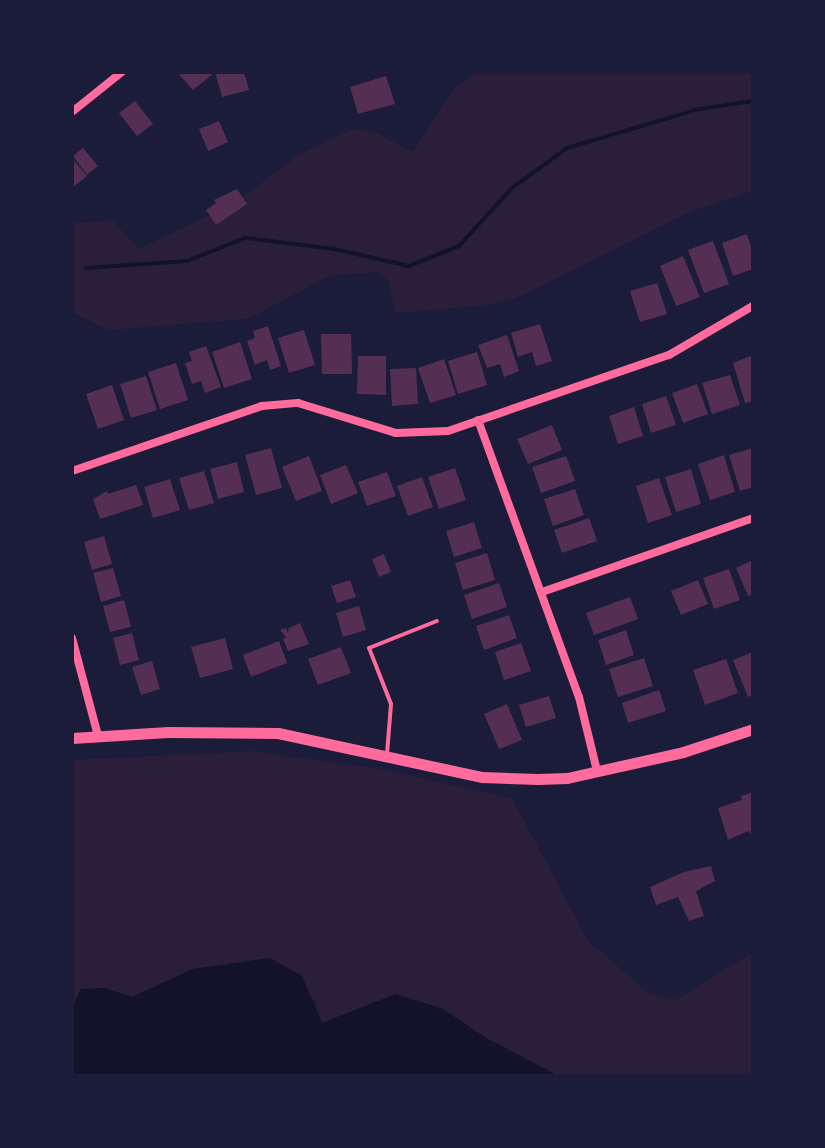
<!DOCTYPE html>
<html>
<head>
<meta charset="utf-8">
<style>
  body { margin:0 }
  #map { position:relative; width:825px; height:1148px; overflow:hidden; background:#1b1b3a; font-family:"Roboto Serif",serif }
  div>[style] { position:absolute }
  .green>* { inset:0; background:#2a1e3b }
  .water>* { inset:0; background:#12122b }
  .stream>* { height:4px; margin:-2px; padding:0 2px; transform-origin:2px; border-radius:2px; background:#12122b }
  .building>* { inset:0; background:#542f53 }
  .service>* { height:4px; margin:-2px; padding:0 2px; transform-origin:2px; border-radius:2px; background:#ff6b9d }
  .minor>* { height:8px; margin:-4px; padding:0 4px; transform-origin:4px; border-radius:4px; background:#ff6b9d }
  .tertiary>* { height:11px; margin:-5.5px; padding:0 5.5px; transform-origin:5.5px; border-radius:5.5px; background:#ff6b9d }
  span { translate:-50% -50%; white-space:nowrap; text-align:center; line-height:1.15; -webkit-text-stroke:6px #1b1b3a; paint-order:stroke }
  .frame { position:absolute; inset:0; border:74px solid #1b1b3a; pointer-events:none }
</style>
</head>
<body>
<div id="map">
  <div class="green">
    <i style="clip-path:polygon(476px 72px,753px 72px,753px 191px,690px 212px,515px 299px,480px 306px,396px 313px,389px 282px,379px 272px,329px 276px,248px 319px,108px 330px,72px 312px,72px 223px,112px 220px,139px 249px,236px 202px,297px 156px,352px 129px,377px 133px,413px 152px,453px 90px)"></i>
    <i style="clip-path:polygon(252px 751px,380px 769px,512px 798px,588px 941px,650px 994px,676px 1000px,753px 952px,753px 1076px,559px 1076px,486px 1038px,443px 1009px,396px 994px,322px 1023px,315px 1000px,193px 969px,132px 997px,105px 988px,82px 989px,72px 1008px,72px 760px)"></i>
  </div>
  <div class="water">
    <i style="clip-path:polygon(270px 958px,302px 976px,322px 1023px,396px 994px,443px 1009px,486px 1038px,559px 1076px,72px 1076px,72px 1008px,81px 989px,105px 988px,132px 997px,193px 969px)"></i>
  </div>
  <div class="stream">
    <i style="left:86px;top:268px;width:101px;rotate:-4deg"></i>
    <i style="left:187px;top:261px;width:62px;rotate:-21.6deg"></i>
    <i style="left:245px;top:238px;width:90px;rotate:7deg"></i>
    <i style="left:334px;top:249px;width:77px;rotate:12.8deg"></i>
    <i style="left:409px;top:266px;width:54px;rotate:-21.8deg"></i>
    <i style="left:459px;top:246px;width:79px;rotate:-47.6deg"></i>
    <i style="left:512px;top:188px;width:68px;rotate:-36deg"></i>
    <i style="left:567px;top:148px;width:138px;rotate:-16.5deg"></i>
    <i style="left:699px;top:109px;width:55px;rotate:-8.4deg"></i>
  </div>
  <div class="building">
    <i style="clip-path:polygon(177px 72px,211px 72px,213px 74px,193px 90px)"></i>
    <i style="clip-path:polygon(215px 72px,244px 72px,249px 90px,222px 97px)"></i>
    <i style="clip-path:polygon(386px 76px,395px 104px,358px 114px,350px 87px)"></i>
    <i style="clip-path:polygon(135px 101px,153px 124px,137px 136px,119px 113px)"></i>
    <i style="clip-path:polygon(219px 121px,228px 142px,208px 151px,199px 129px)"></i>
    <i style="clip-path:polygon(83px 148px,98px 166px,87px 175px,73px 156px)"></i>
    <i style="clip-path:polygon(72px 158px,87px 176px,72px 188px)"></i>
    <i style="clip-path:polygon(237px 189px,247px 204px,216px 225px,206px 210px,216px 203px,214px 200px)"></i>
    <i style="clip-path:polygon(747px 234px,753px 253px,753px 269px,733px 276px,722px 243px)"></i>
    <i style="clip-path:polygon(713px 241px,729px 284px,704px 293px,688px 250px)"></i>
    <i style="clip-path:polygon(683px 256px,700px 297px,676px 306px,660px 266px)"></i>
    <i style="clip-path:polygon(657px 283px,667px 314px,640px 322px,630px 291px)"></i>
    <i style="clip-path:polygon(540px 324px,552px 361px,536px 366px,532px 352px,518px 357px,511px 333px)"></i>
    <i style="clip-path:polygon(268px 326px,281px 366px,270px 370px,267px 360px,255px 365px,247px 341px,255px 338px,253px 331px)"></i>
    <i style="clip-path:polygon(304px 330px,315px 365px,289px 373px,278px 338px)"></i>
    <i style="clip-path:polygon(321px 334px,351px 334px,352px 374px,322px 374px)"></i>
    <i style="clip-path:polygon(507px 335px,519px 371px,504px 377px,500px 364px,487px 368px,478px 345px)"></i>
    <i style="clip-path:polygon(240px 342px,252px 379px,224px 388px,212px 352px)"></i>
    <i style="clip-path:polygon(206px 346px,221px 387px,205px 393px,201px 381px,192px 384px,185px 363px,192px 361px,189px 352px)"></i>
    <i style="clip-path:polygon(477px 352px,487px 385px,458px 394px,448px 361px)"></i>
    <i style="clip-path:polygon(753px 355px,753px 401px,745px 403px,733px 363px)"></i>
    <i style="clip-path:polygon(358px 356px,386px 356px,386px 395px,357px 394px)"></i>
    <i style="clip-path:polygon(444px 359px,456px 395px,430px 403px,418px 368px)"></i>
    <i style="clip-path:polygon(176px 363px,188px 400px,160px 409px,148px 372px)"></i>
    <i style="clip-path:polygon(416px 368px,418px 404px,392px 406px,390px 369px)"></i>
    <i style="clip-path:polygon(730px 375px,740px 405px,712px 414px,702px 383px)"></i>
    <i style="clip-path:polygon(146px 376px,157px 410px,131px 418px,120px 384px)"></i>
    <i style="clip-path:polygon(697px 384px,708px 414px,683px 423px,672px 393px)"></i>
    <i style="clip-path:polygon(112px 385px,124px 420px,98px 429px,86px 394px)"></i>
    <i style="clip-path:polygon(666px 396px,676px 425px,651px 433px,642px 404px)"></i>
    <i style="clip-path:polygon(634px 407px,643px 436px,618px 444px,609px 416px)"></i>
    <i style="clip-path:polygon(552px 425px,562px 450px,528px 464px,517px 439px)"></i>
    <i style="clip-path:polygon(271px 448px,282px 488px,256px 495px,245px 455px)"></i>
    <i style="clip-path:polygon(753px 448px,753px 487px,740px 491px,729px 455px)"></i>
    <i style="clip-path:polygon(724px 455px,735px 492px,710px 500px,698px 464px)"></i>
    <i style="clip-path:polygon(309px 456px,322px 491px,296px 501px,282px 467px)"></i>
    <i style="clip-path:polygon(566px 456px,575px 481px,541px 493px,532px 467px)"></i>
    <i style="clip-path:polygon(237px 462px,244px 492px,218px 499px,210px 469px)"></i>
    <i style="clip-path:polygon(346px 465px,358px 493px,331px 504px,320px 475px)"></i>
    <i style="clip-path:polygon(455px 468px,466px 500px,439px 509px,428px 477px)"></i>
    <i style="clip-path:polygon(691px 469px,701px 504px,676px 512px,665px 477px)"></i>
    <i style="clip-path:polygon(204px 471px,214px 503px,189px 510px,179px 478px)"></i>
    <i style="clip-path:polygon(387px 472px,396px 496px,367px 506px,358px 482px)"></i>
    <i style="clip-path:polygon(422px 477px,433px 507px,408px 516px,397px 486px)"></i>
    <i style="clip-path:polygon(659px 478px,672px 515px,648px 523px,636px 486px)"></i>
    <i style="clip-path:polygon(170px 479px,180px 510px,153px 518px,144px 487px)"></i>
    <i style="clip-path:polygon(136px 485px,143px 505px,100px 519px,93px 499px,107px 491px,108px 494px)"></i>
    <i style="clip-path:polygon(575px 489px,584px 515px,553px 526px,544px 499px)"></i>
    <i style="clip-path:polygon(589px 518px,597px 541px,562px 553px,554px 530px)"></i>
    <i style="clip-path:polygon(474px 522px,482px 548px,454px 557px,446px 531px)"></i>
    <i style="clip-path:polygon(104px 536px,112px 564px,92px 570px,84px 542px)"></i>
    <i style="clip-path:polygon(487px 553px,495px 580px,463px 590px,455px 563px)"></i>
    <i style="clip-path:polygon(384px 554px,391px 572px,379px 577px,372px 559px)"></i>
    <i style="clip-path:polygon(753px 560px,753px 594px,748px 596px,736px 568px)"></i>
    <i style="clip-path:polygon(113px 568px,121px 596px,101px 602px,93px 573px)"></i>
    <i style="clip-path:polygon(729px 569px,740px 600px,714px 609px,703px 578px)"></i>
    <i style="clip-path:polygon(350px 580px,356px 597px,337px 603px,331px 586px)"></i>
    <i style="clip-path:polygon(698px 580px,708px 604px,681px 615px,671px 591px)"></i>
    <i style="clip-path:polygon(499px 583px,507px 607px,472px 619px,464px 595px)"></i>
    <i style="clip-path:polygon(630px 597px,638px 619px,594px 635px,586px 613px)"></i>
    <i style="clip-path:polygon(124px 600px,131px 627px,110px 632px,103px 606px)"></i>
    <i style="clip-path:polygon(359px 606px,366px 630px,343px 637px,336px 613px)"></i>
    <i style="clip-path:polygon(509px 615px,517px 638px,484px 650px,476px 626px)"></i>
    <i style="clip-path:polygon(300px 623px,309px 644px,288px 651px,283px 639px,286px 637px,280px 630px,286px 628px,288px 633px,289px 628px)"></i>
    <i style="clip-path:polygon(626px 630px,634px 655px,606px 665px,598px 640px)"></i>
    <i style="clip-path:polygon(132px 633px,139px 660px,120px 665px,113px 638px)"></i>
    <i style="clip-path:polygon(225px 638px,233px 669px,200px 678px,191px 647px)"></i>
    <i style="clip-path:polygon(279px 641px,287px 663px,251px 677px,243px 655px)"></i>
    <i style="clip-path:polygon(521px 643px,531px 671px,504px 680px,495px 652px)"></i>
    <i style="clip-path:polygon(341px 647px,351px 673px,318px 685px,308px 659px)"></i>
    <i style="clip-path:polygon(753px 652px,753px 695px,748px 697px,733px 660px)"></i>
    <i style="clip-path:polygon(644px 658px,653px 686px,618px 697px,609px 669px)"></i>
    <i style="clip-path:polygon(726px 659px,738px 693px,705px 705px,693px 670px)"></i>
    <i style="clip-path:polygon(152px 661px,160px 689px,141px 695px,132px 667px)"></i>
    <i style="clip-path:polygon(659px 690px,666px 711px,628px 723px,622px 703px)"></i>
    <i style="clip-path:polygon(549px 696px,556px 718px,526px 727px,519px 705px)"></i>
    <i style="clip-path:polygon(507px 704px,522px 740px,499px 749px,484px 714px)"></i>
    <i style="clip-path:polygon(753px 792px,753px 836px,748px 831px,728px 840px,718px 808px,742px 800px,741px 796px)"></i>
    <i style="clip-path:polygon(711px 866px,715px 881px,696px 891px,704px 916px,689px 921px,678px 897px,656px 905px,650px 887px,684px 872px)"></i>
  </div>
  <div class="service">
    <i style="left:387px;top:754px;width:50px;rotate:-85.4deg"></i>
    <i style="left:391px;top:704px;width:60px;rotate:-111.4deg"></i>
    <i style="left:369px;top:648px;width:73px;rotate:-21.7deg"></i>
  </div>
  <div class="minor">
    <i style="left:72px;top:112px;width:64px;rotate:-38.7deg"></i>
    <i style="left:478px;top:420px;width:295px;rotate:70deg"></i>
    <i style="left:579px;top:697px;width:76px;rotate:76.3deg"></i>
    <i style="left:72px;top:471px;width:201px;rotate:-18.9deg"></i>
    <i style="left:262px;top:406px;width:36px;rotate:-5deg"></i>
    <i style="left:298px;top:403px;width:102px;rotate:17deg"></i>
    <i style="left:396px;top:433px;width:52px;rotate:-2.2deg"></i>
    <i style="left:448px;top:431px;width:234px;rotate:-19deg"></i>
    <i style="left:669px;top:355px;width:97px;rotate:-30.3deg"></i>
    <i style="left:542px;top:592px;width:224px;rotate:-19.3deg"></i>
    <i style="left:72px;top:638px;width:101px;rotate:75.1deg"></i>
  </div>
  <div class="tertiary">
    <i style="left:72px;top:738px;width:96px;rotate:-3.6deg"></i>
    <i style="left:168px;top:732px;width:110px;rotate:0.5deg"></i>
    <i style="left:278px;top:733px;width:209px;rotate:12.2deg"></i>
    <i style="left:482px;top:777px;width:56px;rotate:2deg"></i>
    <i style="left:538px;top:779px;width:29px;rotate:-2deg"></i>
    <i style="left:567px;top:778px;width:119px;rotate:-12.6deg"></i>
    <i style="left:683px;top:752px;width:74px;rotate:-18.2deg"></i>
  </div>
  <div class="frame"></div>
</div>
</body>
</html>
